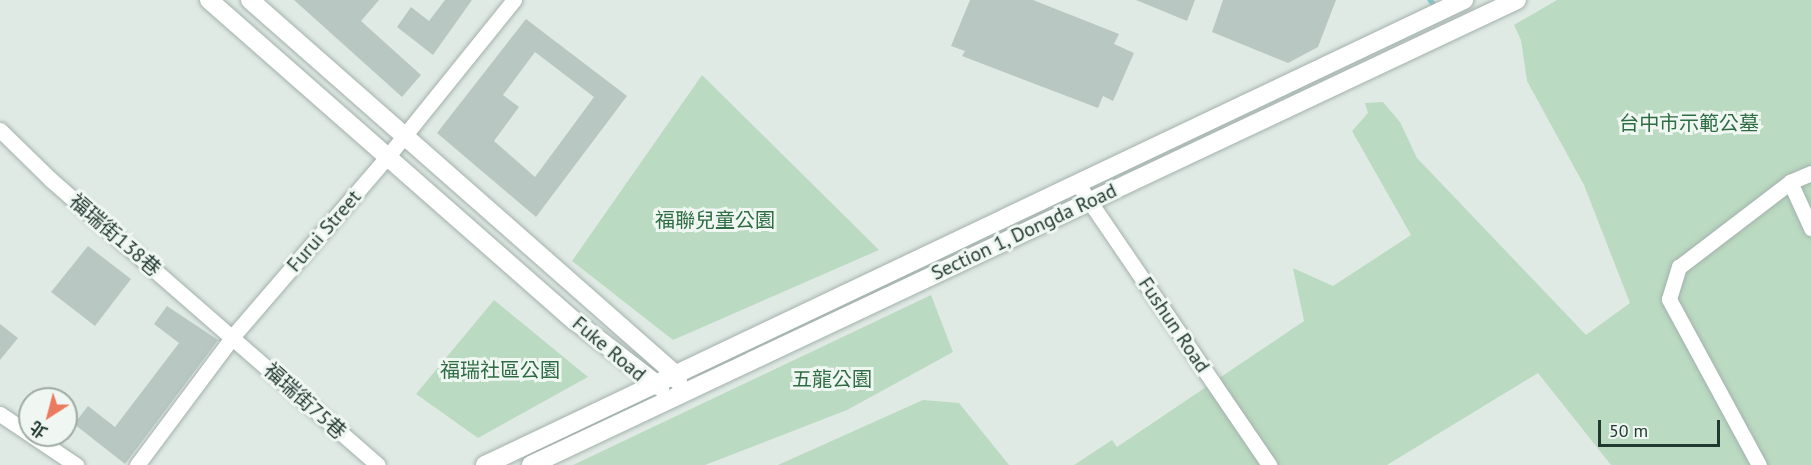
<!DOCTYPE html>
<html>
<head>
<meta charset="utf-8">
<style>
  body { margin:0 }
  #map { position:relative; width:1811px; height:465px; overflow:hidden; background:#e0eae5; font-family:"PT Sans","Noto Sans TC",sans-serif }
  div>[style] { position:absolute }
  .green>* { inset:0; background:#badac1 }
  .stream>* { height:4.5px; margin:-2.25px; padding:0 2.25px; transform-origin:2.25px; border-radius:2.25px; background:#8ac5cc }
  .building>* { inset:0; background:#b8c7c1 }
  .roads { filter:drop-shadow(0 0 2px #a3b1ac) drop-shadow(0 0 2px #a3b1ac) }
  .minor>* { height:15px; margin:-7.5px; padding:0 7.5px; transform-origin:7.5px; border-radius:7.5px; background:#fff }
  .tertiary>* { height:18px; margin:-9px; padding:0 9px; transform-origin:9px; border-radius:9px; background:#fff }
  span { translate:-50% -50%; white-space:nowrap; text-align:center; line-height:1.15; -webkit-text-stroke:6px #f0f7f3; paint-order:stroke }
  .park-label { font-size:20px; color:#2e6d44 }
  .street-label { font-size:20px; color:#223932 }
  .north { position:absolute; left:18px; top:387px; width:60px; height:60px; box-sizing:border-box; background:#f0f7f3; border:2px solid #9eaba6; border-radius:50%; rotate:216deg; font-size:16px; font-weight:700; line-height:24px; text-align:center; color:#223932 }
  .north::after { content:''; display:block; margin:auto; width:21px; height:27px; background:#ea7b5e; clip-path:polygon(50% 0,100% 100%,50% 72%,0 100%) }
  .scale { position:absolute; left:1598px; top:420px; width:122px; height:27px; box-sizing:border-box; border:3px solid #223932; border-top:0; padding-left:8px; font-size:18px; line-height:21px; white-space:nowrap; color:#223932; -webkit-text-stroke:4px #f0f7f3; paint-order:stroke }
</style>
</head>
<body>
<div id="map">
  <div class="green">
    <i style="clip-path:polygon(1557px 0,1811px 0,1811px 465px,1611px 465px,1538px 373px,1387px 465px,1074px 465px,1112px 440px,1117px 447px,1304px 321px,1293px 268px,1333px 286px,1411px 235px,1352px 131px,1368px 113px,1365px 103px,1383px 102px,1400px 122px,1417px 158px,1586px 335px,1630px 303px,1584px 185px,1527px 81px,1521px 40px,1514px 25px)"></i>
    <i style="clip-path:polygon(702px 75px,879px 250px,673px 340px,572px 261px)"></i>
    <i style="clip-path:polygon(931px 295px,953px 352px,847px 410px,705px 465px,573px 465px)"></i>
    <i style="clip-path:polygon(494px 300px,588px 377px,478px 438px,416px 394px)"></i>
    <i style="clip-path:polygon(923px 400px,959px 403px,1009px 465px,778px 465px)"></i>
  </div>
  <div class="stream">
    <i style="left:1430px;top:0;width:3px;rotate:45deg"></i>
  </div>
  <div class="building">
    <i style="clip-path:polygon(294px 0,379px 0,361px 21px,421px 75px,402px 97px)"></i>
    <i style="clip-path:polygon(445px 0,472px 0,433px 55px,397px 27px,411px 7px,429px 21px)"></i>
    <i style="clip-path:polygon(970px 0,1033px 0,1119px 34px,1114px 44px,1134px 53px,1113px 101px,1103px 96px,1098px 108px,962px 56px,965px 51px,951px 46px)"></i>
    <i style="clip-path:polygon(1136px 0,1195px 0,1187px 21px)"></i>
    <i style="clip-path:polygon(1223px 0,1336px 0,1318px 47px,1288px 63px,1212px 32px)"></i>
    <i style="clip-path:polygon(evenodd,526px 19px,627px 96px,536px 217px,437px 133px,526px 19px,535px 52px,594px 97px,535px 177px,494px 141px,519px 107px,503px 95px,535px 52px)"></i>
    <i style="clip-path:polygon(88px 246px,131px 279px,95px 326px,51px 292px)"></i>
    <i style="clip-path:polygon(167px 306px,218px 340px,125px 464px,74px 424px,88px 406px,115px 427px,179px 343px,154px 324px)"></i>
    <i style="clip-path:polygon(0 324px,18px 338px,0 360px)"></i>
  </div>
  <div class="roads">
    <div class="minor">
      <i style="left:0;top:130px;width:70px;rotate:44.4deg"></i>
      <i style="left:50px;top:179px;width:435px;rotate:41.1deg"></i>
      <i style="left:1790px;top:182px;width:51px;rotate:65.5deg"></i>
      <i style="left:1079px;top:186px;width:338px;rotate:55.7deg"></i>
      <i style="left:0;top:414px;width:92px;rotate:33.9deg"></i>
      <i style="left:137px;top:465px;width:161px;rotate:-53.3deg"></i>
      <i style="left:233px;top:336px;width:238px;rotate:-49.3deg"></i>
      <i style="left:388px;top:156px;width:201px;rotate:-51.1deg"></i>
      <i style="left:1759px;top:465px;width:189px;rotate:-118.5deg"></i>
      <i style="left:1669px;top:299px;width:34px;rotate:-73deg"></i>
      <i style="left:1679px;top:267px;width:140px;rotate:-37.4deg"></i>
      <i style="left:1790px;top:182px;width:23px;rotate:-23deg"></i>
    </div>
    <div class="tertiary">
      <i style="left:209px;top:0;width:487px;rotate:41.3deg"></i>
      <i style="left:575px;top:321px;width:108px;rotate:37.8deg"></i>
      <i style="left:250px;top:0;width:565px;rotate:41.34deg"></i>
      <i style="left:674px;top:373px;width:9px;rotate:63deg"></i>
      <i style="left:485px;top:465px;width:1084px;rotate:-25.41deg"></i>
      <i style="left:531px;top:465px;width:1090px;rotate:-25.25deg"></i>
    </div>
  </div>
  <div class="park-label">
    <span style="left:1689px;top:123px">台中市示範公墓</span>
    <span style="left:715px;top:220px">福聯兒童公園</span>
    <span style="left:500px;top:370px">福瑞社區公園</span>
    <span style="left:832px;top:379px">五龍公園</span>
  </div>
  <div class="street-label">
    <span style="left:324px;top:231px;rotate:-49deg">Furui Street</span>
    <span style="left:1024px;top:232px;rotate:-25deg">Section 1, Dongda Road</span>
    <span style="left:115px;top:235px;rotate:41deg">福瑞街138巷</span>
    <span style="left:1174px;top:325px;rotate:56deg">Fushun Road</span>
    <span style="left:609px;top:349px;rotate:40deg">Fuke Road</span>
    <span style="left:305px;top:401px;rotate:42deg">福瑞街75巷</span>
  </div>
  <div class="north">北</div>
  <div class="scale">50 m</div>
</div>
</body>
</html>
